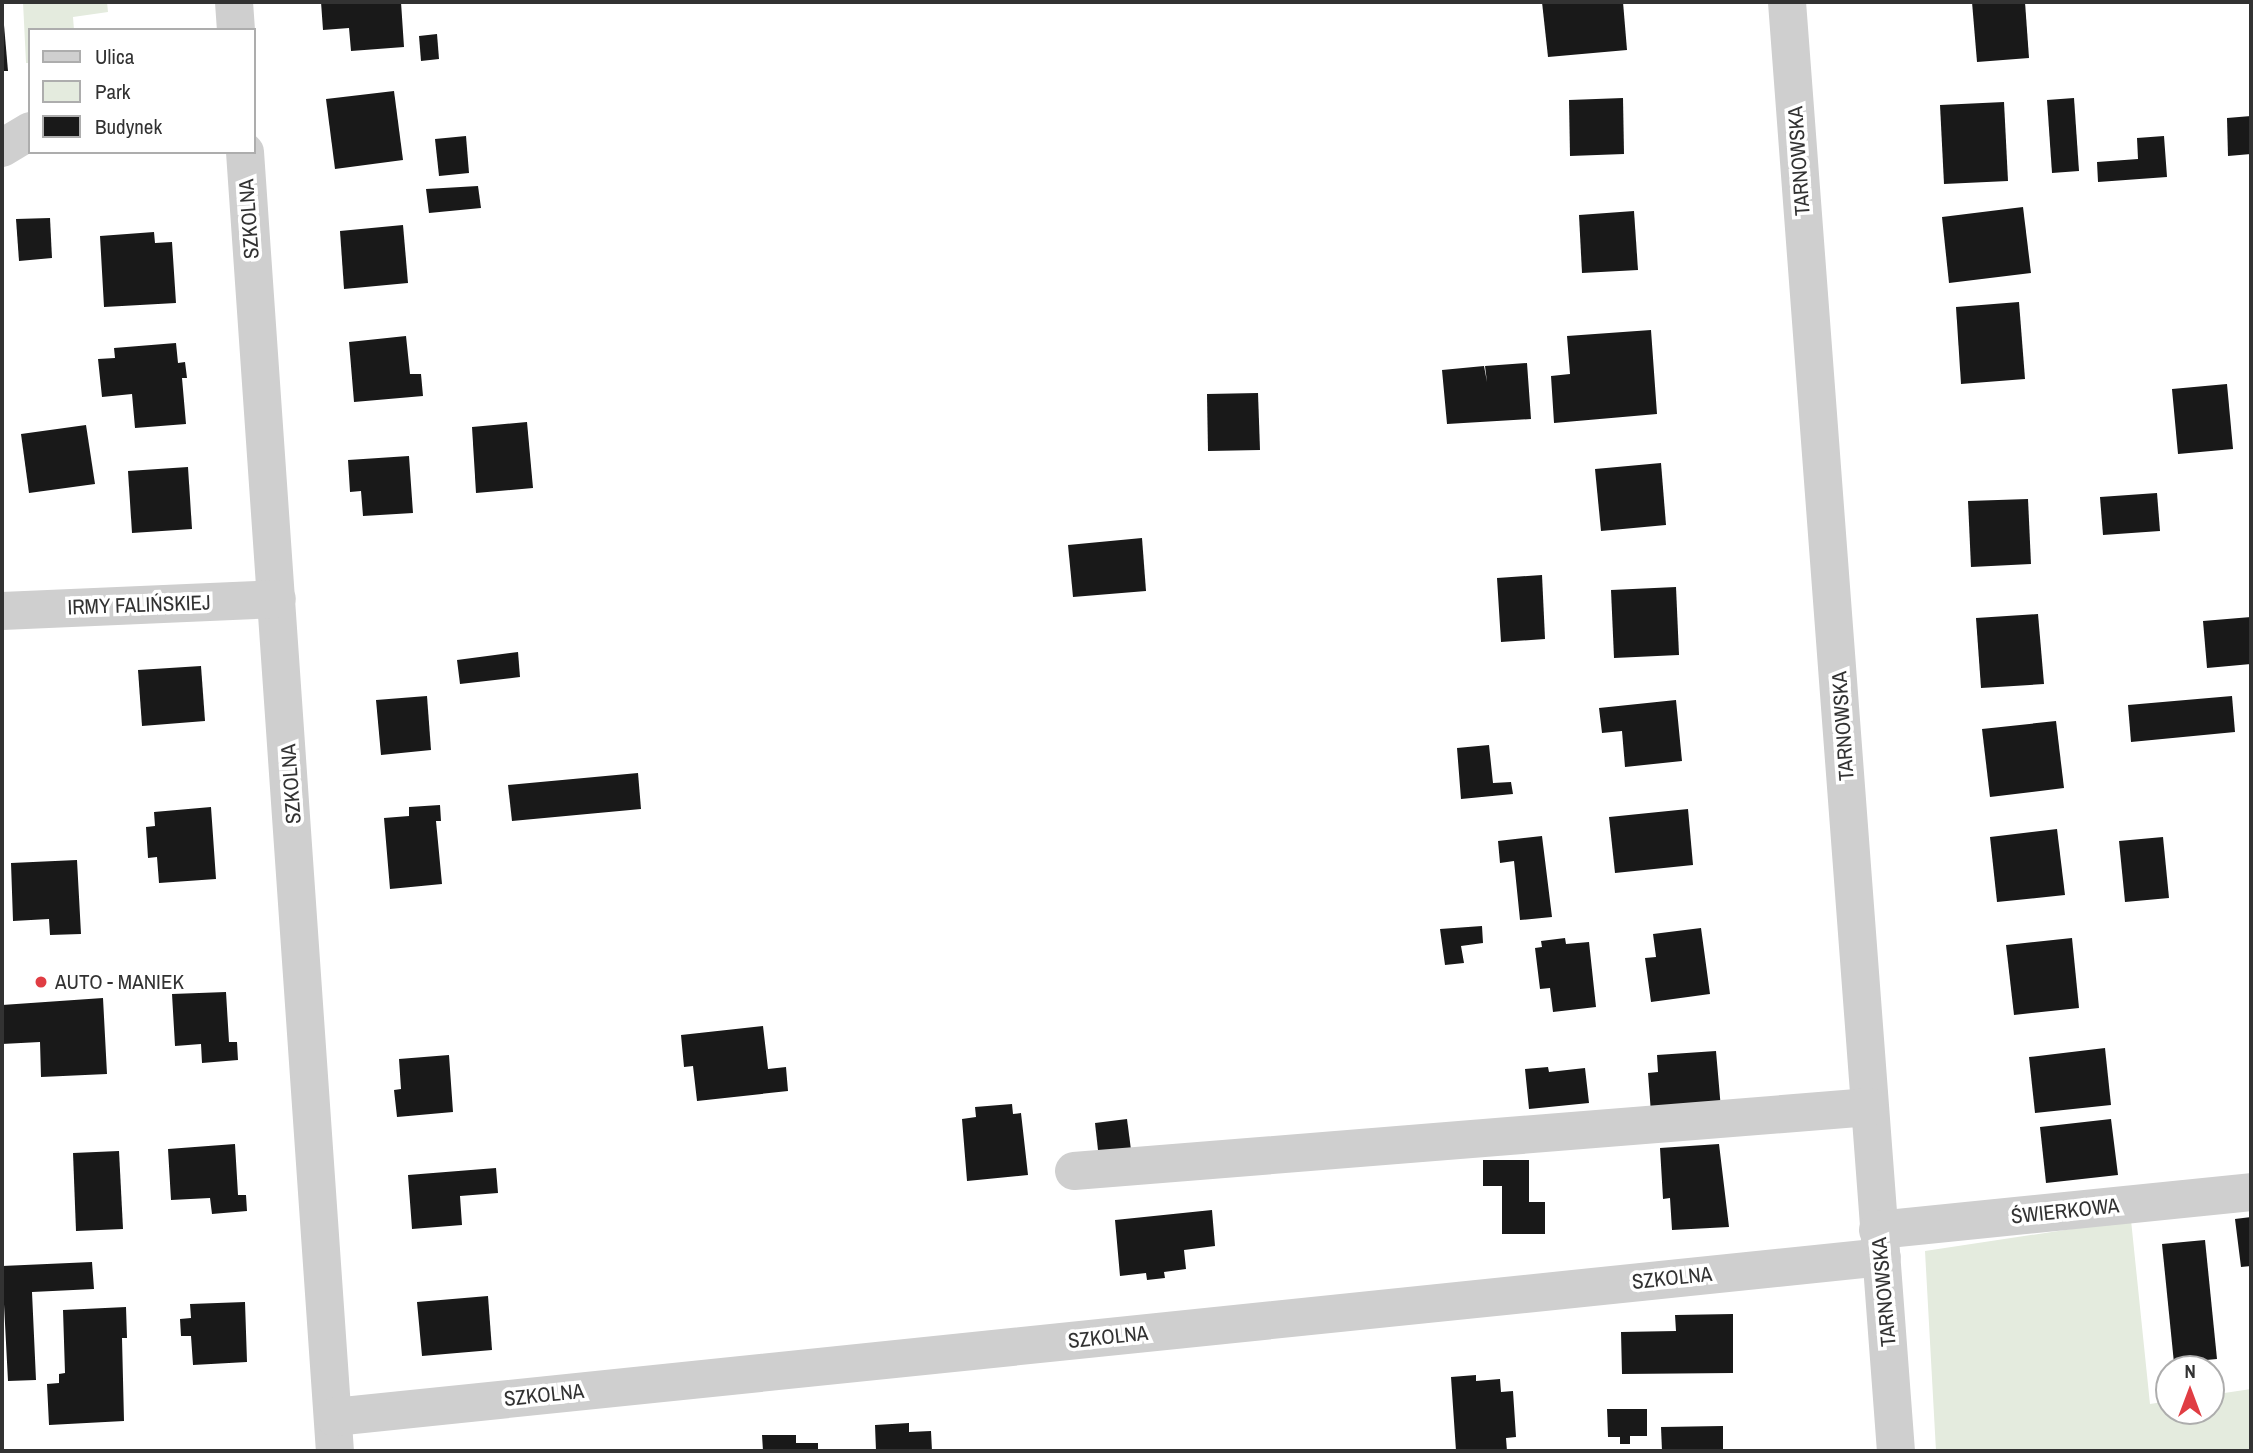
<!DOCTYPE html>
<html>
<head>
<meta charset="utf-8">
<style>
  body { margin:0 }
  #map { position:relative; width:2253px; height:1453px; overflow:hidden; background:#fff; font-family:"Archivo Narrow",sans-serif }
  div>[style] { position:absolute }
  .green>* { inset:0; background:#e4ebde }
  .building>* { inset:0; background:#191919 }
  .path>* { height:4.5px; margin-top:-2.25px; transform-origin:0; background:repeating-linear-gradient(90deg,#ccc 0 3.5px,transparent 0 7px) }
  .minor>* { height:38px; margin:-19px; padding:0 19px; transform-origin:19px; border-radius:19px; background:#cfcfcf }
  .dots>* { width:19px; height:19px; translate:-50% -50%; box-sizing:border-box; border:4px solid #fff; border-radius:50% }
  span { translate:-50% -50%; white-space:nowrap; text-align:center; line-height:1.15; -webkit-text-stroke:7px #fff; paint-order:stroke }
  .street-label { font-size:21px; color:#323232 }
  .poi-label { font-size:21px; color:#323232 }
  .left { translate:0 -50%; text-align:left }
  .frame { position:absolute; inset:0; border:4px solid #323232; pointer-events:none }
  .legend { position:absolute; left:28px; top:28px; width:228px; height:126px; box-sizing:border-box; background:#fff; border:2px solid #adadad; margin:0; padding:9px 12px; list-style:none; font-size:21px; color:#323232 }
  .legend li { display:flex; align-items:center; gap:14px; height:35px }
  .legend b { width:35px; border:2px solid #adadad }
  .north { position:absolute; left:2155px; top:1355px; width:70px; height:70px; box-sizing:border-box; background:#fff; border:2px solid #adadad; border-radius:50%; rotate:0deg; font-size:19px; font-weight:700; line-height:28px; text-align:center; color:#323232 }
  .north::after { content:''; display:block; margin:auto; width:24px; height:32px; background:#e03d43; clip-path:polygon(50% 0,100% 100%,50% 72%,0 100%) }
</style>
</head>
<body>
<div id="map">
  <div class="green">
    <i style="clip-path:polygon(23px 2px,107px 2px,108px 12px,73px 17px,74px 30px,30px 30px,30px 63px,26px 63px)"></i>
    <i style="clip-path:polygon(2131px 1220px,2150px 1404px,2169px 1401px,2169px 1411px,2211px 1411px,2211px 1395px,2251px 1389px,2251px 1451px,1936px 1451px,1925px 1251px)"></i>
  </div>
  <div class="building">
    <i style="clip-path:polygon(2px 2px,8px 71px,2px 71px)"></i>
    <i style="clip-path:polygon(321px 2px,401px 2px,404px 47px,351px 51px,349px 28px,323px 30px)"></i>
    <i style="clip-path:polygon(1542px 2px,1623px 2px,1627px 50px,1548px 57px)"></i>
    <i style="clip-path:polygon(1972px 2px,2025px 2px,2029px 58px,1977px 62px)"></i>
    <i style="clip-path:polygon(437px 34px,439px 59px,421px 61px,419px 36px)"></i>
    <i style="clip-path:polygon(394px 91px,403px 160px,335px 169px,326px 99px)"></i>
    <i style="clip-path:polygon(1623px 98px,1624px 154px,1570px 156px,1569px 100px)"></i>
    <i style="clip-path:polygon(2074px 98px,2079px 171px,2052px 173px,2047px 100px)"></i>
    <i style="clip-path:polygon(2004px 102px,2008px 181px,1944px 184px,1940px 105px)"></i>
    <i style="clip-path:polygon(2251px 116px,2251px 154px,2228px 156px,2227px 118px)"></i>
    <i style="clip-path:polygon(466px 136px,469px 173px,439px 176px,435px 139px)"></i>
    <i style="clip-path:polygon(2164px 136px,2167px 177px,2098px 182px,2097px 162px,2138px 159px,2137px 138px)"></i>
    <i style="clip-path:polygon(478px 186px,481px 208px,429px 213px,426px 189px)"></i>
    <i style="clip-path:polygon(2023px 207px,2031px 273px,1949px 283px,1942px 217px)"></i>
    <i style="clip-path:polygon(1634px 211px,1638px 270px,1582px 273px,1579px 215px)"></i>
    <i style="clip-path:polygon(50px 218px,52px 258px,19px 261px,16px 219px)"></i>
    <i style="clip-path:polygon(403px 225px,408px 283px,344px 289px,340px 231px)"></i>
    <i style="clip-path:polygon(154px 232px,155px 243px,172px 242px,176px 303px,104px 307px,100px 236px)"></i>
    <i style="clip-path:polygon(2019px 302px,2025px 379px,1961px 384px,1956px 307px)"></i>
    <i style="clip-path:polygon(1651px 330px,1657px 414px,1554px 423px,1551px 376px,1570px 374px,1567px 336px)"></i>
    <i style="clip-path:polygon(406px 336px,410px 374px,421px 374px,423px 396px,354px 402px,349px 342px)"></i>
    <i style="clip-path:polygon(176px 343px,178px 363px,185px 362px,187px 378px,182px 378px,186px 424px,135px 428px,132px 394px,102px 397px,98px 359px,115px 358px,114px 348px)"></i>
    <i style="clip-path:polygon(1527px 363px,1531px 419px,1447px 424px,1442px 370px,1484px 366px,1487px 382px,1485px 366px)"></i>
    <i style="clip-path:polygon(2227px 384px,2233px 449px,2178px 454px,2172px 389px)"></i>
    <i style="clip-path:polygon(1258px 393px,1260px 450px,1208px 451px,1207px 394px)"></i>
    <i style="clip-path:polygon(527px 422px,533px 488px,476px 493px,472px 427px)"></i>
    <i style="clip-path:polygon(86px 425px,95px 484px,29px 493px,21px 434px)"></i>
    <i style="clip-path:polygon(409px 456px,413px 513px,363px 516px,361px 491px,350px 492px,348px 460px)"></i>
    <i style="clip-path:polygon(1661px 463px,1666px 525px,1601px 531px,1595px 469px)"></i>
    <i style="clip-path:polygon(188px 467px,192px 529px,132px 533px,128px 471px)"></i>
    <i style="clip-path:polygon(2157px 493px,2160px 531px,2103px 535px,2100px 497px)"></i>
    <i style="clip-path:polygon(2028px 499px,2031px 564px,1971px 567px,1968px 501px)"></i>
    <i style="clip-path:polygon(1142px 538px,1146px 591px,1073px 597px,1068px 545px)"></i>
    <i style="clip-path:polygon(1542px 575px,1545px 639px,1501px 642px,1497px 578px)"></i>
    <i style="clip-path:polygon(1676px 587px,1679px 655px,1614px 658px,1611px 590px)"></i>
    <i style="clip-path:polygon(2038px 614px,2044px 684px,1981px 688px,1976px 618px)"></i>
    <i style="clip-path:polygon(2251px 617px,2251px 664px,2207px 668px,2203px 621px)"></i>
    <i style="clip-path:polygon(518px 652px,520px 677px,460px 684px,457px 660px)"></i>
    <i style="clip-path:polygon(201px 666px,205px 721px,142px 726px,138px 670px)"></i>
    <i style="clip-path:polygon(427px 696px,431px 750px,381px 755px,376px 700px)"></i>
    <i style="clip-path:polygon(2232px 696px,2235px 732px,2131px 742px,2128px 705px)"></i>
    <i style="clip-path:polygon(1676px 700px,1682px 761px,1625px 767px,1622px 731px,1602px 733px,1599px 708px)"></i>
    <i style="clip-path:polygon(2056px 721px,2064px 788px,1990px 797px,1982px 729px)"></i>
    <i style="clip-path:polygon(1489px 745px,1493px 783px,1511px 782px,1513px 794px,1461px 799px,1457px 748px)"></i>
    <i style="clip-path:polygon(638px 773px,641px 809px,512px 821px,508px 785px)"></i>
    <i style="clip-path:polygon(440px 805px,441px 821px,436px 821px,442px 884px,390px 889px,384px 818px,409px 816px,409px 807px)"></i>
    <i style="clip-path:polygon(211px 807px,216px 879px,159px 883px,157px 857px,148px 858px,146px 827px,155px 826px,154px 812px)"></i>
    <i style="clip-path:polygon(1688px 809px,1693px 865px,1615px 873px,1609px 817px)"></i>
    <i style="clip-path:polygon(2057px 829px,2065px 895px,1997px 902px,1990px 837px)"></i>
    <i style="clip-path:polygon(1542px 836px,1552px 917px,1520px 920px,1514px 861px,1500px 863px,1498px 841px)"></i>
    <i style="clip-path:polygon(2163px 837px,2169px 898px,2125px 902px,2119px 841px)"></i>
    <i style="clip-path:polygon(77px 860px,81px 934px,50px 935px,49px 919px,13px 921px,11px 863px)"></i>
    <i style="clip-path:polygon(1482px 926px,1483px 943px,1461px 946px,1464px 963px,1445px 965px,1440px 929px)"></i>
    <i style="clip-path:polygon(1701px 928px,1710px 994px,1651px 1002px,1645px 958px,1656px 957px,1653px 934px)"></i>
    <i style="clip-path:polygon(1565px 938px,1566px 944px,1589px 942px,1596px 1007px,1553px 1012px,1550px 988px,1540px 989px,1535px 948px,1542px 947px,1541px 941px)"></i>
    <i style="clip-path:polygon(2072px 938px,2079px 1008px,2014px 1015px,2006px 945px)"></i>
    <i style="clip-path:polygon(226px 992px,229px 1042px,237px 1042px,238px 1060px,202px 1063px,201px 1044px,175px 1046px,172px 994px)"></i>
    <i style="clip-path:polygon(103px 998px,107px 1074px,41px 1077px,40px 1042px,2px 1044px,2px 1005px)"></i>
    <i style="clip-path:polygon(763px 1026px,768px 1069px,786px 1067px,788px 1091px,697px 1101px,693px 1066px,684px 1067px,681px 1035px)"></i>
    <i style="clip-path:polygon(2105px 1048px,2111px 1105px,2035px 1113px,2029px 1057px)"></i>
    <i style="clip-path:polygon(1716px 1051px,1721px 1109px,1651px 1113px,1648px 1073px,1658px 1072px,1657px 1055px)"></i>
    <i style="clip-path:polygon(449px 1055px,453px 1112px,397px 1117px,394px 1090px,401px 1089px,399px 1059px)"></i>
    <i style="clip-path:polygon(1548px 1067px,1549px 1072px,1585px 1068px,1589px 1103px,1529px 1109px,1525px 1069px)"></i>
    <i style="clip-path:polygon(1012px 1104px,1013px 1114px,1021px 1113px,1028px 1175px,967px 1181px,962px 1119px,976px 1117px,975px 1107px)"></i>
    <i style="clip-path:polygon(1127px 1119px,1133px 1165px,1100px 1168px,1095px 1123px)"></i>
    <i style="clip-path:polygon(2111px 1119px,2118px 1175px,2046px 1183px,2040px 1127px)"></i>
    <i style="clip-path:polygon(235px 1144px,238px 1195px,246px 1195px,247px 1211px,212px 1214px,210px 1198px,171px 1200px,168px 1149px)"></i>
    <i style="clip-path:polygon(1719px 1144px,1729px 1227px,1672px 1230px,1670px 1198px,1663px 1199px,1660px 1148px)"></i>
    <i style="clip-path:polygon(119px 1151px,123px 1229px,76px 1231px,73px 1153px)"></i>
    <i style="clip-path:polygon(1483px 1160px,1529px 1160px,1529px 1202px,1545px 1202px,1545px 1234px,1502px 1234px,1502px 1186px,1483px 1186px)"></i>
    <i style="clip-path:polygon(496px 1168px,498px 1193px,460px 1196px,462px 1225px,412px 1229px,408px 1175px)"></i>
    <i style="clip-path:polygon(1212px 1210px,1215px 1246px,1184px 1250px,1186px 1269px,1164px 1272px,1165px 1278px,1147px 1280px,1146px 1273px,1120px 1276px,1115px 1220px)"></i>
    <i style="clip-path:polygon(2251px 1217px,2251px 1266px,2241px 1267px,2235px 1219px)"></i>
    <i style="clip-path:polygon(2205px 1240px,2217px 1359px,2174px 1363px,2162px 1244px)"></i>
    <i style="clip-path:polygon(92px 1262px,94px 1289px,32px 1292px,36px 1380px,8px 1381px,2px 1266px)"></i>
    <i style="clip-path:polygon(488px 1296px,492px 1350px,422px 1356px,417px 1302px)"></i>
    <i style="clip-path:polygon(245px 1302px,247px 1362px,193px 1365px,191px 1336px,181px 1336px,180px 1319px,191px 1318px,190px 1304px)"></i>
    <i style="clip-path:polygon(126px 1307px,127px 1338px,122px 1338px,124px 1421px,49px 1425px,47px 1384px,59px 1383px,59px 1374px,65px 1373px,63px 1310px)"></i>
    <i style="clip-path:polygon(1733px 1314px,1733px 1373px,1622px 1374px,1621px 1332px,1676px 1331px,1675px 1315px)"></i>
    <i style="clip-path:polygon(1476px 1375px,1476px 1381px,1500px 1379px,1501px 1392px,1513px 1391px,1516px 1437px,1506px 1438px,1507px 1451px,1456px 1451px,1451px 1377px)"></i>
    <i style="clip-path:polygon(1607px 1409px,1647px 1409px,1647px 1436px,1630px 1436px,1630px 1444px,1620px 1444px,1620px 1437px,1608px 1437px)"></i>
    <i style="clip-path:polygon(909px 1423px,909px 1432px,931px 1431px,932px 1451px,876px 1451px,875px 1425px)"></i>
    <i style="clip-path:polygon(1723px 1426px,1723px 1451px,1662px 1451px,1661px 1427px)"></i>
    <i style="clip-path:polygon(762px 1435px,796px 1435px,796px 1443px,818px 1443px,818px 1451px,763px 1451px)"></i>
  </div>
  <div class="path">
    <i style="left:107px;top:2px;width:1px"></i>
  </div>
  <div class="minor">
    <i style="left:234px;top:2px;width:28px;rotate:86deg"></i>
    <i style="left:1787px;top:2px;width:1453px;rotate:85.7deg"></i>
    <i style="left:2px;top:148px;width:33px;rotate:-31deg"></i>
    <i style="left:245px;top:152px;width:1302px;rotate:86.04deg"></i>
    <i style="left:2px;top:611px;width:275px;rotate:-2.5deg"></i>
    <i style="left:1074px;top:1171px;width:798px;rotate:-4.6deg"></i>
    <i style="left:1878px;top:1230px;width:375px;rotate:-5.8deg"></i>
    <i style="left:334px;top:1417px;width:1556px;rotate:-5.9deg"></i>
  </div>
  <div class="dots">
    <i style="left:41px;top:982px;background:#e03d43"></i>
  </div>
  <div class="street-label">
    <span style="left:1799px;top:161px;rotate:-94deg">TARNOWSKA</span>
    <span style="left:249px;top:219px;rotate:-94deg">SZKOLNA</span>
    <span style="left:139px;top:605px;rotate:-2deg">IRMY FALIŃSKIEJ</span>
    <span style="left:1843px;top:726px;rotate:-94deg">TARNOWSKA</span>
    <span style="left:291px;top:784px;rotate:-94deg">SZKOLNA</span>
    <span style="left:2065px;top:1211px;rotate:-6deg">ŚWIERKOWA</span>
    <span style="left:1672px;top:1278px;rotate:-6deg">SZKOLNA</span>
    <span style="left:1884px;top:1292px;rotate:-95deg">TARNOWSKA</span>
    <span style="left:1108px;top:1337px;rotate:-6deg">SZKOLNA</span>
    <span style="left:544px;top:1395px;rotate:-6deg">SZKOLNA</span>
  </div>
  <div class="poi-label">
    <span class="left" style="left:55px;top:982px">AUTO - MANIEK</span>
  </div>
  <div class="frame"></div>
  <ul class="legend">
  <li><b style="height:9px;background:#cfcfcf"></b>Ulica</li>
  <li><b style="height:19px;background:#e4ebde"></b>Park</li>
  <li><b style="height:19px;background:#191919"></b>Budynek</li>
  </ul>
  <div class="north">N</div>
</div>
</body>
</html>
